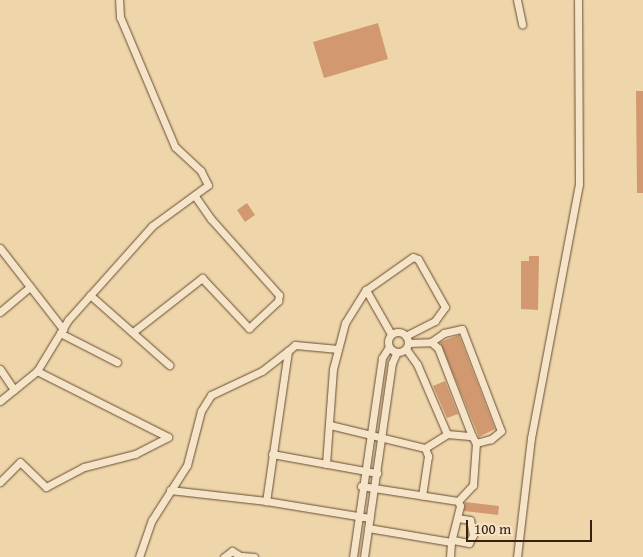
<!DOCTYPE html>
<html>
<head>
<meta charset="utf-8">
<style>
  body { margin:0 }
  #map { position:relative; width:643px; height:557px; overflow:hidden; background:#efd6aa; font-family:"Gentium Book Plus",serif }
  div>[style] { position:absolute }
  .building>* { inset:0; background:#d2986f }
  .roads { filter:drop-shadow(0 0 1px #664d34) drop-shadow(0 0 1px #664d34) }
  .minor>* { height:7px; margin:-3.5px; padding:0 3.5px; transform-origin:3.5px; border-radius:3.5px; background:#f5e4c8 }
  .minor>.ring { margin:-3.5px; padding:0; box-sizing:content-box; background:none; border:7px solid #f5e4c8; border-radius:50% }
  span { translate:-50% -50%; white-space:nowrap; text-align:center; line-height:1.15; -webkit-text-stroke:4px #f5e4c8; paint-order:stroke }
  .scale { position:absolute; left:466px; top:520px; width:126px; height:22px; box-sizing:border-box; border:2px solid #391f0d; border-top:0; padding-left:6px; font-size:15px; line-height:18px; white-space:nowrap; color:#391f0d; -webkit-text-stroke:4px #f5e4c8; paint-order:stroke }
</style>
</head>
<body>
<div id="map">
  <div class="building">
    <i style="clip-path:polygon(378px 23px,388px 59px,324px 78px,313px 42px)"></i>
    <i style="clip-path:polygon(636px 91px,643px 91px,643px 193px,637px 193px)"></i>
    <i style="clip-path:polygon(247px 203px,255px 215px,245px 222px,237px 210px)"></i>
    <i style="clip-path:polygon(529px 256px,539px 256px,538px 310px,521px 309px,521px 261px,529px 261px)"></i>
    <i style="clip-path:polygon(459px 335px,495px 429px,479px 437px,440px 342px)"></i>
    <i style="clip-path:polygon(445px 381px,458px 414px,447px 418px,433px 386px)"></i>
    <i style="clip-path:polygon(465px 502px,499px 506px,498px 515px,464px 511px)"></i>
  </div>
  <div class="roads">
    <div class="minor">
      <i style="left:517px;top:0;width:25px;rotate:78deg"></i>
      <i style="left:0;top:248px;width:103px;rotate:52.1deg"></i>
      <i style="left:90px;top:295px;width:106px;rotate:41.5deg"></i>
      <i style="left:0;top:312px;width:39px;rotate:-40deg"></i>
      <i class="ring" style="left:388px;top:332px;width:13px;height:13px"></i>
      <i style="left:133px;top:332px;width:88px;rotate:-38deg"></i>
      <i style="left:202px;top:278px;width:69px;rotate:46.8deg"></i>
      <i style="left:249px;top:328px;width:40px;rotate:-43deg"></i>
      <i style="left:278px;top:301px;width:6px;rotate:-81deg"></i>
      <i style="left:279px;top:295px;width:102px;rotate:-131.8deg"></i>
      <i style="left:211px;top:219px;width:29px;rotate:-125deg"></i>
      <i style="left:60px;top:333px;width:64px;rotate:27deg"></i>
      <i style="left:391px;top:334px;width:51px;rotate:-119.6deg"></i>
      <i style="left:366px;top:290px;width:57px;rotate:-35.1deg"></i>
      <i style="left:413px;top:257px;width:5px;rotate:22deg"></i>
      <i style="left:418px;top:259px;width:55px;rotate:60.6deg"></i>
      <i style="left:445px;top:307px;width:17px;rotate:126deg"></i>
      <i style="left:435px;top:321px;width:33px;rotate:153deg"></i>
      <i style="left:431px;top:342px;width:16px;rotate:-35deg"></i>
      <i style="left:444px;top:333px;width:18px;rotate:-13deg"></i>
      <i style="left:462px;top:329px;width:109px;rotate:69.1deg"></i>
      <i style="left:501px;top:431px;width:13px;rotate:141deg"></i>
      <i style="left:491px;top:439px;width:16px;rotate:165deg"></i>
      <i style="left:408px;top:343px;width:23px;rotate:-2deg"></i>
      <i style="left:431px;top:342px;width:9px;rotate:41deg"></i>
      <i style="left:438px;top:348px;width:94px;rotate:68.9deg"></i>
      <i style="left:338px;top:349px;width:43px;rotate:-174.7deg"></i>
      <i style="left:295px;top:345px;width:9px;rotate:139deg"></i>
      <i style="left:288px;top:351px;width:152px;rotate:98.3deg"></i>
      <i style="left:266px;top:501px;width:105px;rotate:9.3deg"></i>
      <i style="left:406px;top:349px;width:19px;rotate:54deg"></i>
      <i style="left:417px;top:364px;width:76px;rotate:66.8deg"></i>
      <i style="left:0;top:369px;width:25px;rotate:56deg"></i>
      <i style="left:0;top:401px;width:48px;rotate:-39deg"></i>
      <i style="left:37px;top:371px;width:60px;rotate:-58.7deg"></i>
      <i style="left:68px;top:320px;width:126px;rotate:-48.2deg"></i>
      <i style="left:152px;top:226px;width:69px;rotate:-36.2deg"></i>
      <i style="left:208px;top:185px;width:16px;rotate:-117deg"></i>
      <i style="left:201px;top:171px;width:35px;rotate:-137deg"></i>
      <i style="left:175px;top:147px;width:141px;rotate:-112.9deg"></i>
      <i style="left:120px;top:17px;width:17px;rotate:-93deg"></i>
      <i style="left:330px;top:425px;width:98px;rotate:13.6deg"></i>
      <i style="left:425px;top:448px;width:9px;rotate:69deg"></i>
      <i style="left:428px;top:456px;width:40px;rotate:98.5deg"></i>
      <i style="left:425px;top:448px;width:26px;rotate:-32deg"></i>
      <i style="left:447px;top:434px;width:25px;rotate:5deg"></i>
      <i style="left:472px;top:436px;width:8px;rotate:60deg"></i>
      <i style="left:476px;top:443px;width:42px;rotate:94.1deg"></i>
      <i style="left:473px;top:485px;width:22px;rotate:133deg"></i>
      <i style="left:272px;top:454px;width:107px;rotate:10.3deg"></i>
      <i style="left:326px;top:464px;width:95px;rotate:-85.8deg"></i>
      <i style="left:333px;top:369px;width:48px;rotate:-75.4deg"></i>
      <i style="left:345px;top:323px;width:39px;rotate:-58deg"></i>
      <i style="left:0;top:482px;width:28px;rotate:-45deg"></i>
      <i style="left:20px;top:462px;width:36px;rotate:44deg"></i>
      <i style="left:46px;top:487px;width:43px;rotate:-27.8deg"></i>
      <i style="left:84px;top:467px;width:53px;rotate:-14.3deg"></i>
      <i style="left:135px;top:454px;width:37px;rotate:-27deg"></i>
      <i style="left:168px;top:437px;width:147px;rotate:-153.3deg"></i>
      <i style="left:361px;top:486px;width:98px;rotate:8.8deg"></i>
      <i style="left:458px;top:501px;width:5px;rotate:68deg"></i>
      <i style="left:460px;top:506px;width:37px;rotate:104deg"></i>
      <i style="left:451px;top:542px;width:84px;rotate:-170.4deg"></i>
      <i style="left:170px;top:490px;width:97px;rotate:6.5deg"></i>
      <i style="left:453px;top:540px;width:16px;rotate:11deg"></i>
      <i style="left:469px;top:543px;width:9px;rotate:-63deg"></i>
      <i style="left:473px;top:535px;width:15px;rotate:-101deg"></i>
      <i style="left:470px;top:520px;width:12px;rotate:-171deg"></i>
      <i style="left:242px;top:556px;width:12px;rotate:5deg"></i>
      <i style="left:139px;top:557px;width:39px;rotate:-71deg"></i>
      <i style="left:152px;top:520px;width:65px;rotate:-57.5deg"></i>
      <i style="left:187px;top:465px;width:56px;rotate:-75.5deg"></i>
      <i style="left:201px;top:411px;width:19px;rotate:-58deg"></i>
      <i style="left:211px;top:395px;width:56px;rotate:-25.2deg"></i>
      <i style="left:262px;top:371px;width:33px;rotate:-38deg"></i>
      <i style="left:224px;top:557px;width:10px;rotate:-37deg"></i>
      <i style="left:232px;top:551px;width:12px;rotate:31deg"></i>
      <i style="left:353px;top:557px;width:201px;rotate:-81.7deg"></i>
      <i style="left:382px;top:358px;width:13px;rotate:-58deg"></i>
      <i style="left:364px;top:557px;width:196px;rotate:-81.8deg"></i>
      <i style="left:392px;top:363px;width:12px;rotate:-66deg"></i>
      <i style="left:450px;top:557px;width:15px;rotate:-86deg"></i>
      <i style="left:517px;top:557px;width:120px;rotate:-83.3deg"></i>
      <i style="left:531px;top:438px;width:258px;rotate:-79.3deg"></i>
      <i style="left:579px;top:184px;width:184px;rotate:-90.3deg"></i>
    </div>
  </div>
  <div class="scale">100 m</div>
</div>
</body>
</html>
